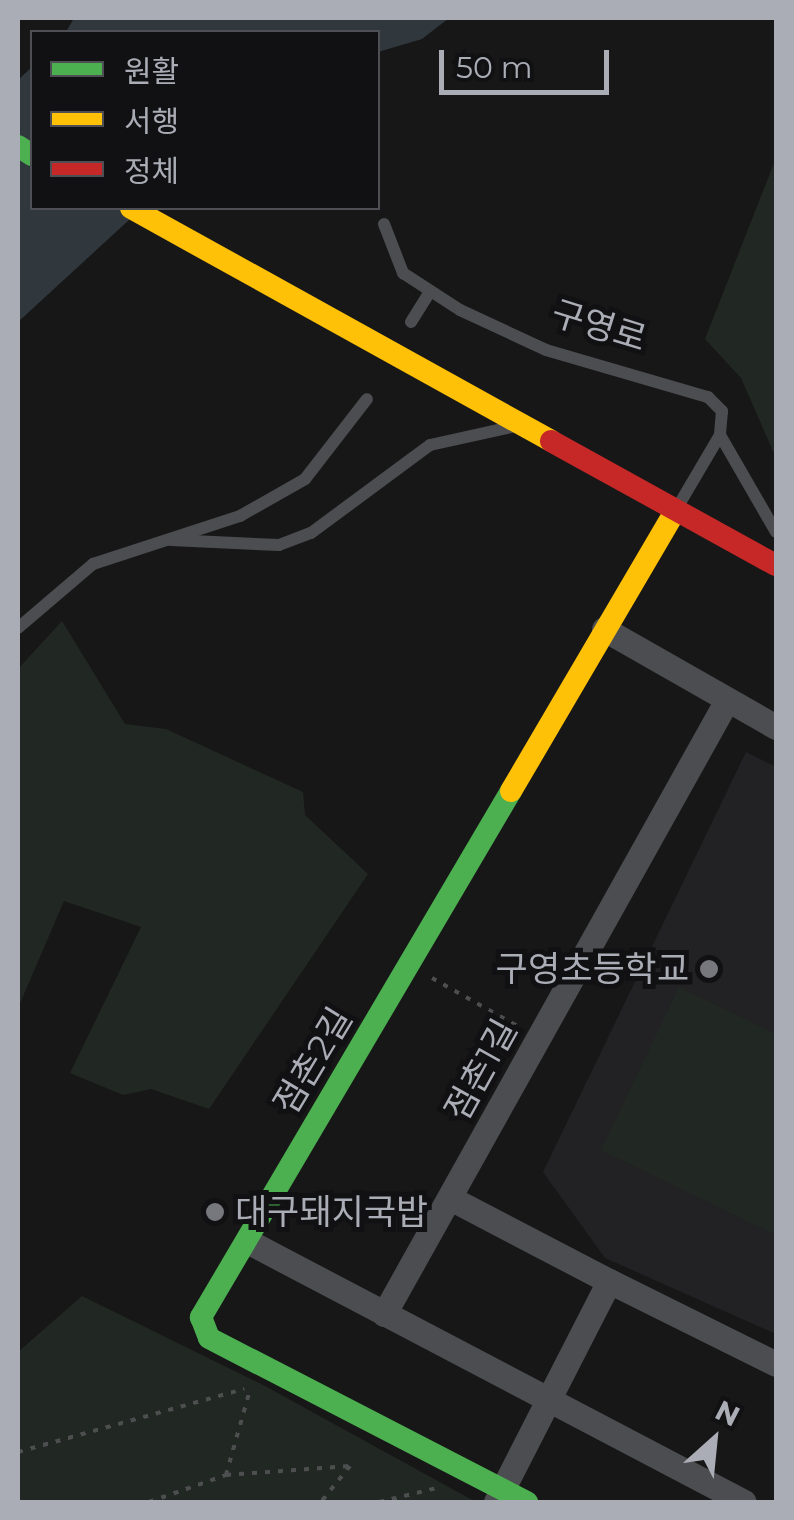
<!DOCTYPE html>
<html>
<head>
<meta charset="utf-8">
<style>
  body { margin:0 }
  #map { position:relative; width:794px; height:1520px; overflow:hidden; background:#171717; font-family:Montserrat,"Noto Sans KR",sans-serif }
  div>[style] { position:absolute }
  .built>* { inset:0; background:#222224 }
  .green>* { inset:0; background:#212722 }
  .water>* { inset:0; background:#30383d }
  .path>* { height:4px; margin-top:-2px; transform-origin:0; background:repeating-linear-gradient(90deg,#4d4e50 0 5px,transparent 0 13px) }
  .lane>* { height:12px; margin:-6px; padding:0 6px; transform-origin:6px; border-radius:6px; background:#4c4d50 }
  .street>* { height:25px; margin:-12.5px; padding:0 12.5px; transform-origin:12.5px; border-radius:12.5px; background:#4c4d50 }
  .fast>* { height:22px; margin:-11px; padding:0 11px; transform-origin:11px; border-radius:11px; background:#4caf50 }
  .slow>* { height:22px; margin:-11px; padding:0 11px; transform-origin:11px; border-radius:11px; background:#ffc107 }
  .jam>* { height:22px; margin:-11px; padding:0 11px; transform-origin:11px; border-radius:11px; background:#c62828 }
  .dots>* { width:28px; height:28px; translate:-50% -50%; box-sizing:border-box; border:5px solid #111113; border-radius:50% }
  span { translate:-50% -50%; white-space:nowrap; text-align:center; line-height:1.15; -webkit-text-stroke:10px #111113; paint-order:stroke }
  .street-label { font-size:35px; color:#aaadb6 }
  .poi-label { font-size:35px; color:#aaadb6 }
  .right { translate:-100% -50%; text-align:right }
  .left { translate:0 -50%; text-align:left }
  .frame { position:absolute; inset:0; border:20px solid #aaadb6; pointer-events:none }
  .legend { position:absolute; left:30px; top:30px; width:350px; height:180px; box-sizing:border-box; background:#111113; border:2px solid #4e4f54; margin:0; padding:12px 18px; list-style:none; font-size:30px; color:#aaadb6 }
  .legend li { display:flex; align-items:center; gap:20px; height:50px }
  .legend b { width:50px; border:2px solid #4e4f54 }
  .north { position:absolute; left:664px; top:1390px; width:100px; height:100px; -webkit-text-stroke:8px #111113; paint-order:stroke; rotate:27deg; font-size:28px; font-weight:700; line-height:40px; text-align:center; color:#aaadb6 }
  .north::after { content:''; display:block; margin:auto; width:35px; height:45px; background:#aaadb6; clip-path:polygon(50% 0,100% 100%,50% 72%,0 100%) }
  .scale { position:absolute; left:439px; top:50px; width:170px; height:45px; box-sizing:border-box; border:5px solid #aaadb6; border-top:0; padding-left:12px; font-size:30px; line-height:35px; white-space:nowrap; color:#aaadb6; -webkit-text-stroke:8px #111113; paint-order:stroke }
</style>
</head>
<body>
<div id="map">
  <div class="built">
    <i style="clip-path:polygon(746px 752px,776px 767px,776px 1334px,605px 1258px,543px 1172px)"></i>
  </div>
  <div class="green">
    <i style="clip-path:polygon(776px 158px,776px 458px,741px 378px,705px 339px)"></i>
    <i style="clip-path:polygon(62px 621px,125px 724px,166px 729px,303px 792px,305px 815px,368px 874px,209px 1109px,151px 1089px,123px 1095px,70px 1073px,141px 927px,64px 901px,18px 1008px,18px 669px)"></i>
    <i style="clip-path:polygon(679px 987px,776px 1034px,776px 1235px,601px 1150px)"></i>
    <i style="clip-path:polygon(82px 1296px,265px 1386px,476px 1502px,18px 1502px,18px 1352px)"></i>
  </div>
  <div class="water">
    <i style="clip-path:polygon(74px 18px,449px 18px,422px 39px,378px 52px,378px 32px,66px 32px)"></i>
    <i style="clip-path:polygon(32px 67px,32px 208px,142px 208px,18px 322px,18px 80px)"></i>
  </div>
  <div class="path">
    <i style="left:432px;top:978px;width:100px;rotate:29.4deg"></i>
    <i style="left:18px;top:1452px;width:235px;rotate:-15.6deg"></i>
    <i style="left:226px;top:1475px;width:85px;rotate:-74.3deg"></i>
    <i style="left:149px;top:1502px;width:82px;rotate:-19.3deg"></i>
    <i style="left:226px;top:1475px;width:124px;rotate:-4.2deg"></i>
    <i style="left:350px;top:1466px;width:46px;rotate:128.9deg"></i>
    <i style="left:379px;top:1502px;width:60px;rotate:-13.6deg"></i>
  </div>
  <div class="lane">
    <i style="left:384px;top:224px;width:53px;rotate:68.8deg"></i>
    <i style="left:403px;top:273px;width:68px;rotate:33deg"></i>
    <i style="left:460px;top:310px;width:95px;rotate:24.9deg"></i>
    <i style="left:546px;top:350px;width:169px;rotate:16.2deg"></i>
    <i style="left:708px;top:397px;width:20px;rotate:45deg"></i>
    <i style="left:722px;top:411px;width:24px;rotate:95deg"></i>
    <i style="left:720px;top:435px;width:85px;rotate:120.5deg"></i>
    <i style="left:411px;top:322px;width:36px;rotate:-58deg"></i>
    <i style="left:720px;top:435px;width:112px;rotate:60deg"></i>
    <i style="left:171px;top:540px;width:108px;rotate:2.7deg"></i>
    <i style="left:279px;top:545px;width:34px;rotate:-21deg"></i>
    <i style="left:311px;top:533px;width:148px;rotate:-36.5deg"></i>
    <i style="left:430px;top:445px;width:83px;rotate:-12.5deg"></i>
    <i style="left:18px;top:628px;width:99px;rotate:-40.5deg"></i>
    <i style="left:93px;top:564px;width:155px;rotate:-18.1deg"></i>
    <i style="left:240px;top:516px;width:75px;rotate:-29.6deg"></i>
    <i style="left:305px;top:479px;width:101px;rotate:-52.2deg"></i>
  </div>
  <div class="street">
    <i style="left:604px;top:629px;width:198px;rotate:29.7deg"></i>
    <i style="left:450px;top:1198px;width:179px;rotate:27.6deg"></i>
    <i style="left:247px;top:1241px;width:561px;rotate:27.71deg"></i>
    <i style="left:384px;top:1314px;width:703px;rotate:-60.81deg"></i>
    <i style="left:496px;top:1502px;width:248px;rotate:-62.9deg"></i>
    <i style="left:609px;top:1281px;width:186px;rotate:26.4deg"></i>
  </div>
  <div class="fast">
    <i style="left:18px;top:146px;width:17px;rotate:33deg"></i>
    <i style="left:511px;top:791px;width:611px;rotate:120.51deg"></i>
    <i style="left:201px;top:1317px;width:22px;rotate:69deg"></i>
    <i style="left:209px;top:1338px;width:358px;rotate:27.3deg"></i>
  </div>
  <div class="slow">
    <i style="left:131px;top:208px;width:480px;rotate:29deg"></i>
    <i style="left:511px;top:791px;width:324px;rotate:-59.6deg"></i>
  </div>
  <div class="jam">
    <i style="left:551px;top:441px;width:257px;rotate:28.9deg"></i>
  </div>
  <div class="dots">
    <i style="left:709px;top:969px;background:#77787e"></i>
    <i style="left:215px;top:1212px;background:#77787e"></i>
  </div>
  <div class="street-label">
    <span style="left:599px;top:326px;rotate:17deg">구영로</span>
    <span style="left:313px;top:1061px;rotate:-59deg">점촌2길</span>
    <span style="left:481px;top:1070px;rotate:-61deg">점촌1길</span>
  </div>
  <div class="poi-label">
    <span class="right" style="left:689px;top:969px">구영초등학교</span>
    <span class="left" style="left:235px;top:1212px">대구돼지국밥</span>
  </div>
  <div class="frame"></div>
  <ul class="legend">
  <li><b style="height:12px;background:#4caf50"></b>원활</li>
  <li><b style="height:12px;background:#ffc107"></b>서행</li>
  <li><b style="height:12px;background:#c62828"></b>정체</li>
  </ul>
  <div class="north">N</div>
  <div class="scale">50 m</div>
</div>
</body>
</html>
